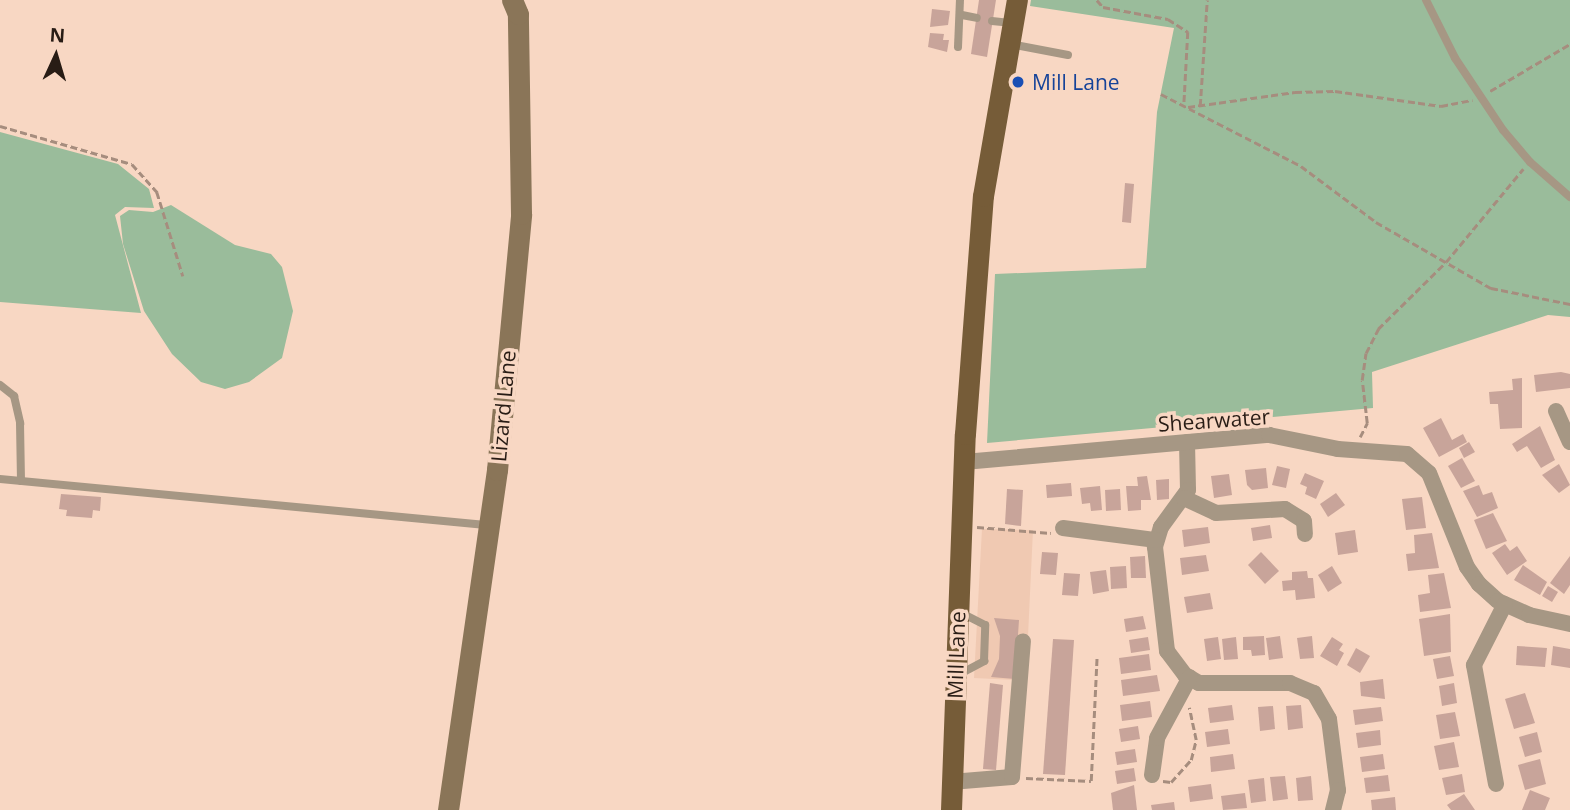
<!DOCTYPE html>
<html>
<head>
<meta charset="utf-8">
<style>
  body { margin:0 }
  #map { position:relative; width:1570px; height:810px; overflow:hidden; background:#f8d7c3; font-family:"Open Sans",sans-serif }
  div>[style] { position:absolute }
  .built>* { inset:0; background:#f0c9b2 }
  .green>* { inset:0; background:#9abc9b }
  .building>* { inset:0; background:#c8a49a }
  .path>* { height:2.5px; margin-top:-1.25px; transform-origin:0; background:repeating-linear-gradient(90deg,#a68d7e 0 7px,transparent 0 10.5px) }
  .lane>* { height:8px; margin:-4px; padding:0 4px; transform-origin:4px; border-radius:4px; background:#a69784 }
  .street>* { height:16px; margin:-8px; padding:0 8px; transform-origin:8px; border-radius:8px; background:#a69784 }
  .secondary>* { height:21px; margin:-10.5px; padding:0 10.5px; transform-origin:10.5px; border-radius:10.5px; background:#8a7558 }
  .primary>* { height:21px; margin:-10.5px; padding:0 10.5px; transform-origin:10.5px; border-radius:10.5px; background:#765c38 }
  .dots>* { width:19px; height:19px; translate:-50% -50%; box-sizing:border-box; border:4px solid #f8d7c3; border-radius:50% }
  span { translate:-50% -50%; white-space:nowrap; text-align:center; line-height:1.15; -webkit-text-stroke:7px #f8d7c3; paint-order:stroke }
  .transit-label { font-size:21px; color:#164399 }
  .left { translate:0 -50%; text-align:left }
  .street-label { font-size:21px; color:#281c15 }
  .north { position:absolute; left:21px; top:21px; width:70px; height:70px; -webkit-text-stroke:5px #f8d7c3; paint-order:stroke; rotate:4deg; font-size:19px; font-weight:700; line-height:28px; text-align:center; color:#281c15 }
  .north::after { content:''; display:block; margin:auto; width:24px; height:32px; background:#281c15; clip-path:polygon(50% 0,100% 100%,50% 72%,0 100%) }
</style>
</head>
<body>
<div id="map">
  <div class="built">
    <i style="clip-path:polygon(982px 529px,1033px 530px,1028px 636px,1015px 680px,974px 678px)"></i>
  </div>
  <div class="green">
    <i style="clip-path:polygon(1031px 0,1570px 0,1570px 317px,1548px 315px,1372px 372px,1373px 408px,987px 443px,995px 274px,1146px 268px,1157px 112px,1174px 28px,1030px 6px)"></i>
    <i style="clip-path:polygon(0 132px,118px 164px,149px 189px,154px 208px,125px 207px,115px 215px,141px 313px,0 302px)"></i>
    <i style="clip-path:polygon(171px 205px,235px 245px,271px 254px,282px 267px,293px 311px,282px 358px,249px 382px,225px 389px,201px 382px,172px 354px,144px 311px,123px 244px,120px 216px,129px 210px,153px 212px)"></i>
  </div>
  <div class="building">
    <i style="clip-path:polygon(979px 0,996px 0,987px 57px,971px 54px)"></i>
    <i style="clip-path:polygon(932px 9px,950px 11px,948px 25px,930px 27px)"></i>
    <i style="clip-path:polygon(930px 33px,944px 34px,943px 40px,949px 40px,947px 52px,928px 47px)"></i>
    <i style="clip-path:polygon(1125px 183px,1134px 184px,1131px 223px,1122px 222px)"></i>
    <i style="clip-path:polygon(1561px 372px,1570px 374px,1570px 388px,1536px 392px,1534px 375px)"></i>
    <i style="clip-path:polygon(1522px 378px,1522px 428px,1500px 429px,1498px 404px,1490px 404px,1489px 392px,1513px 390px,1512px 379px)"></i>
    <i style="clip-path:polygon(1441px 418px,1452px 440px,1463px 434px,1467px 442px,1439px 457px,1423px 428px)"></i>
    <i style="clip-path:polygon(1540px 426px,1555px 460px,1541px 468px,1527px 446px,1517px 452px,1512px 444px)"></i>
    <i style="clip-path:polygon(1469px 442px,1475px 452px,1464px 458px,1459px 448px)"></i>
    <i style="clip-path:polygon(1462px 458px,1475px 481px,1461px 488px,1448px 466px)"></i>
    <i style="clip-path:polygon(1559px 464px,1570px 485px,1559px 493px,1542px 475px)"></i>
    <i style="clip-path:polygon(1277px 466px,1290px 469px,1286px 488px,1272px 485px)"></i>
    <i style="clip-path:polygon(1266px 468px,1268px 488px,1252px 490px,1247px 485px,1245px 470px)"></i>
    <i style="clip-path:polygon(1305px 473px,1324px 481px,1316px 499px,1305px 494px,1307px 487px,1300px 484px)"></i>
    <i style="clip-path:polygon(1229px 474px,1232px 495px,1214px 498px,1211px 476px)"></i>
    <i style="clip-path:polygon(1147px 476px,1151px 500px,1141px 500px,1141px 510px,1128px 511px,1126px 486px,1138px 486px,1137px 477px)"></i>
    <i style="clip-path:polygon(1169px 479px,1169px 499px,1157px 500px,1156px 480px)"></i>
    <i style="clip-path:polygon(1071px 483px,1072px 496px,1047px 498px,1046px 485px)"></i>
    <i style="clip-path:polygon(1479px 485px,1483px 495px,1492px 492px,1498px 508px,1477px 517px,1463px 491px)"></i>
    <i style="clip-path:polygon(1100px 486px,1102px 510px,1091px 511px,1090px 503px,1082px 504px,1080px 488px)"></i>
    <i style="clip-path:polygon(1007px 489px,1023px 490px,1021px 526px,1005px 524px)"></i>
    <i style="clip-path:polygon(1120px 489px,1121px 510px,1106px 511px,1105px 490px)"></i>
    <i style="clip-path:polygon(1336px 493px,1345px 505px,1328px 517px,1320px 504px)"></i>
    <i style="clip-path:polygon(61px 494px,101px 497px,100px 511px,93px 510px,92px 518px,66px 516px,67px 510px,59px 509px)"></i>
    <i style="clip-path:polygon(1422px 497px,1426px 528px,1406px 530px,1402px 499px)"></i>
    <i style="clip-path:polygon(1493px 513px,1507px 541px,1486px 549px,1474px 520px)"></i>
    <i style="clip-path:polygon(1270px 525px,1272px 538px,1253px 541px,1251px 528px)"></i>
    <i style="clip-path:polygon(1208px 527px,1210px 543px,1184px 547px,1182px 530px)"></i>
    <i style="clip-path:polygon(1355px 530px,1358px 552px,1338px 555px,1335px 533px)"></i>
    <i style="clip-path:polygon(1432px 533px,1439px 568px,1408px 571px,1406px 554px,1415px 553px,1414px 535px)"></i>
    <i style="clip-path:polygon(1505px 544px,1510px 551px,1517px 546px,1527px 561px,1507px 575px,1492px 553px)"></i>
    <i style="clip-path:polygon(1042px 552px,1058px 553px,1056px 575px,1040px 574px)"></i>
    <i style="clip-path:polygon(1261px 552px,1279px 571px,1265px 584px,1248px 565px)"></i>
    <i style="clip-path:polygon(1206px 555px,1209px 571px,1182px 575px,1180px 558px)"></i>
    <i style="clip-path:polygon(1145px 556px,1146px 578px,1131px 578px,1130px 557px)"></i>
    <i style="clip-path:polygon(1570px 556px,1570px 585px,1564px 594px,1550px 583px)"></i>
    <i style="clip-path:polygon(1523px 565px,1547px 582px,1540px 595px,1514px 580px)"></i>
    <i style="clip-path:polygon(1126px 566px,1127px 588px,1111px 589px,1110px 567px)"></i>
    <i style="clip-path:polygon(1332px 566px,1342px 583px,1328px 592px,1318px 575px)"></i>
    <i style="clip-path:polygon(1106px 570px,1109px 591px,1093px 594px,1090px 572px)"></i>
    <i style="clip-path:polygon(1307px 571px,1308px 578px,1313px 578px,1315px 598px,1296px 600px,1295px 590px,1283px 591px,1282px 581px,1292px 580px,1292px 572px)"></i>
    <i style="clip-path:polygon(1064px 573px,1080px 574px,1078px 596px,1062px 595px)"></i>
    <i style="clip-path:polygon(1444px 573px,1451px 608px,1420px 612px,1418px 595px,1430px 593px,1428px 575px)"></i>
    <i style="clip-path:polygon(1548px 586px,1558px 592px,1552px 602px,1542px 596px)"></i>
    <i style="clip-path:polygon(1210px 593px,1213px 609px,1187px 613px,1184px 597px)"></i>
    <i style="clip-path:polygon(1450px 614px,1451px 652px,1424px 656px,1419px 619px)"></i>
    <i style="clip-path:polygon(1143px 616px,1146px 629px,1126px 632px,1124px 619px)"></i>
    <i style="clip-path:polygon(994px 618px,1019px 620px,1015px 679px,991px 677px,999px 659px,1000px 636px)"></i>
    <i style="clip-path:polygon(1264px 636px,1265px 655px,1252px 656px,1251px 650px,1243px 650px,1243px 637px)"></i>
    <i style="clip-path:polygon(1280px 636px,1283px 658px,1269px 660px,1266px 638px)"></i>
    <i style="clip-path:polygon(1312px 636px,1314px 658px,1300px 659px,1297px 638px)"></i>
    <i style="clip-path:polygon(1148px 637px,1150px 650px,1131px 653px,1129px 640px)"></i>
    <i style="clip-path:polygon(1218px 637px,1221px 659px,1207px 661px,1204px 639px)"></i>
    <i style="clip-path:polygon(1236px 637px,1238px 659px,1224px 660px,1222px 639px)"></i>
    <i style="clip-path:polygon(1332px 637px,1343px 644px,1339px 650px,1344px 653px,1337px 666px,1320px 656px)"></i>
    <i style="clip-path:polygon(1053px 639px,1074px 640px,1065px 775px,1043px 774px)"></i>
    <i style="clip-path:polygon(1517px 646px,1547px 648px,1545px 667px,1516px 665px)"></i>
    <i style="clip-path:polygon(1553px 646px,1570px 649px,1570px 668px,1551px 665px)"></i>
    <i style="clip-path:polygon(1356px 648px,1370px 656px,1360px 673px,1347px 665px)"></i>
    <i style="clip-path:polygon(1149px 654px,1151px 670px,1121px 674px,1119px 658px)"></i>
    <i style="clip-path:polygon(1450px 656px,1454px 676px,1437px 679px,1433px 659px)"></i>
    <i style="clip-path:polygon(1157px 675px,1160px 691px,1123px 696px,1121px 680px)"></i>
    <i style="clip-path:polygon(1383px 679px,1385px 699px,1361px 696px,1360px 682px)"></i>
    <i style="clip-path:polygon(990px 683px,1003px 685px,996px 770px,983px 769px)"></i>
    <i style="clip-path:polygon(1454px 683px,1457px 703px,1442px 706px,1439px 686px)"></i>
    <i style="clip-path:polygon(1525px 693px,1535px 723px,1514px 729px,1505px 699px)"></i>
    <i style="clip-path:polygon(1150px 701px,1152px 717px,1122px 721px,1120px 705px)"></i>
    <i style="clip-path:polygon(1232px 705px,1234px 720px,1210px 723px,1208px 708px)"></i>
    <i style="clip-path:polygon(1301px 705px,1303px 728px,1288px 730px,1286px 706px)"></i>
    <i style="clip-path:polygon(1273px 706px,1275px 729px,1260px 731px,1258px 707px)"></i>
    <i style="clip-path:polygon(1381px 707px,1383px 721px,1355px 725px,1353px 710px)"></i>
    <i style="clip-path:polygon(1455px 712px,1460px 736px,1440px 739px,1436px 715px)"></i>
    <i style="clip-path:polygon(1138px 726px,1140px 739px,1121px 742px,1119px 729px)"></i>
    <i style="clip-path:polygon(1228px 729px,1230px 744px,1207px 747px,1205px 732px)"></i>
    <i style="clip-path:polygon(1380px 730px,1381px 745px,1358px 748px,1356px 733px)"></i>
    <i style="clip-path:polygon(1537px 732px,1542px 752px,1525px 757px,1519px 737px)"></i>
    <i style="clip-path:polygon(1454px 742px,1459px 767px,1439px 770px,1434px 746px)"></i>
    <i style="clip-path:polygon(1135px 749px,1137px 762px,1117px 765px,1115px 752px)"></i>
    <i style="clip-path:polygon(1233px 754px,1235px 769px,1211px 772px,1210px 757px)"></i>
    <i style="clip-path:polygon(1383px 754px,1385px 769px,1362px 772px,1360px 757px)"></i>
    <i style="clip-path:polygon(1540px 759px,1546px 784px,1525px 790px,1518px 765px)"></i>
    <i style="clip-path:polygon(1134px 768px,1136px 781px,1117px 784px,1115px 771px)"></i>
    <i style="clip-path:polygon(1462px 774px,1465px 792px,1446px 795px,1442px 778px)"></i>
    <i style="clip-path:polygon(1388px 775px,1390px 791px,1366px 793px,1364px 778px)"></i>
    <i style="clip-path:polygon(1285px 776px,1288px 799px,1273px 801px,1270px 777px)"></i>
    <i style="clip-path:polygon(1311px 776px,1313px 800px,1298px 801px,1296px 778px)"></i>
    <i style="clip-path:polygon(1264px 778px,1266px 801px,1251px 803px,1248px 780px)"></i>
    <i style="clip-path:polygon(1211px 784px,1213px 799px,1190px 802px,1188px 787px)"></i>
    <i style="clip-path:polygon(1134px 785px,1137px 810px,1113px 810px,1111px 793px)"></i>
    <i style="clip-path:polygon(1530px 790px,1550px 798px,1545px 810px,1522px 810px)"></i>
    <i style="clip-path:polygon(1245px 793px,1247px 808px,1223px 810px,1221px 796px)"></i>
    <i style="clip-path:polygon(1464px 794px,1475px 810px,1451px 810px,1447px 805px)"></i>
    <i style="clip-path:polygon(1395px 797px,1396px 810px,1372px 810px,1371px 800px)"></i>
    <i style="clip-path:polygon(1174px 802px,1175px 810px,1152px 810px,1151px 805px)"></i>
  </div>
  <div class="path">
    <i style="left:1097px;top:0;width:9px;rotate:49deg"></i>
    <i style="left:1103px;top:7px;width:66px;rotate:10.5deg"></i>
    <i style="left:1168px;top:19px;width:24px;rotate:33deg"></i>
    <i style="left:1188px;top:32px;width:74px;rotate:93.1deg"></i>
    <i style="left:1490px;top:91px;width:93px;rotate:-30.4deg"></i>
    <i style="left:1161px;top:94px;width:157px;rotate:27.2deg"></i>
    <i style="left:1301px;top:166px;width:94px;rotate:36.7deg"></i>
    <i style="left:1376px;top:222px;width:133px;rotate:29.9deg"></i>
    <i style="left:1491px;top:288px;width:81px;rotate:11.4deg"></i>
    <i style="left:1200px;top:106px;width:106px;rotate:-86.2deg"></i>
    <i style="left:1188px;top:107px;width:108px;rotate:-8deg"></i>
    <i style="left:1295px;top:92px;width:40px;rotate:-1.4deg"></i>
    <i style="left:1335px;top:91px;width:107px;rotate:8.1deg"></i>
    <i style="left:1441px;top:106px;width:32px;rotate:-11deg"></i>
    <i style="left:0;top:126px;width:137px;rotate:16.1deg"></i>
    <i style="left:132px;top:164px;width:38px;rotate:48deg"></i>
    <i style="left:157px;top:192px;width:88px;rotate:72.8deg"></i>
    <i style="left:1360px;top:437px;width:16px;rotate:-63deg"></i>
    <i style="left:1367px;top:423px;width:43px;rotate:-96.6deg"></i>
    <i style="left:1362px;top:380px;width:27px;rotate:-82deg"></i>
    <i style="left:1366px;top:353px;width:27px;rotate:-63deg"></i>
    <i style="left:1378px;top:329px;width:95px;rotate:-44.6deg"></i>
    <i style="left:1446px;top:262px;width:121px;rotate:-50.4deg"></i>
    <i style="left:977px;top:527px;width:74px;rotate:4.6deg"></i>
    <i style="left:1026px;top:778px;width:65px;rotate:2.6deg"></i>
    <i style="left:1091px;top:781px;width:126px;rotate:-87.3deg"></i>
    <i style="left:1163px;top:781px;width:8px;rotate:7deg"></i>
    <i style="left:1171px;top:782px;width:30px;rotate:-48deg"></i>
    <i style="left:1191px;top:760px;width:21px;rotate:-76deg"></i>
    <i style="left:1196px;top:740px;width:33px;rotate:-102deg"></i>
  </div>
  <div class="lane">
    <i style="left:1426px;top:0;width:65px;rotate:63.4deg"></i>
    <i style="left:1455px;top:58px;width:87px;rotate:56.3deg"></i>
    <i style="left:1503px;top:130px;width:42px;rotate:49.8deg"></i>
    <i style="left:1530px;top:162px;width:53px;rotate:41.2deg"></i>
    <i style="left:962px;top:15px;width:15px;rotate:11deg"></i>
    <i style="left:992px;top:21px;width:18px;rotate:6deg"></i>
    <i style="left:1010px;top:44px;width:59px;rotate:10.7deg"></i>
    <i style="left:958px;top:47px;width:47px;rotate:-87.6deg"></i>
    <i style="left:0;top:385px;width:18px;rotate:38deg"></i>
    <i style="left:14px;top:396px;width:28px;rotate:77deg"></i>
    <i style="left:20px;top:423px;width:58px;rotate:89deg"></i>
    <i style="left:0;top:479px;width:488px;rotate:5.4deg"></i>
    <i style="left:958px;top:675px;width:30px;rotate:-28deg"></i>
    <i style="left:984px;top:661px;width:36px;rotate:-88deg"></i>
    <i style="left:985px;top:625px;width:27px;rotate:-153deg"></i>
  </div>
  <div class="street">
    <i style="left:1556px;top:411px;width:34px;rotate:66deg"></i>
    <i style="left:1187px;top:442px;width:48px;rotate:88.8deg"></i>
    <i style="left:1188px;top:490px;width:46px;rotate:126.1deg"></i>
    <i style="left:1161px;top:527px;width:21px;rotate:107deg"></i>
    <i style="left:1155px;top:547px;width:105px;rotate:83.4deg"></i>
    <i style="left:1167px;top:651px;width:30px;rotate:53deg"></i>
    <i style="left:1185px;top:675px;width:16px;rotate:30deg"></i>
    <i style="left:1199px;top:683px;width:91px"></i>
    <i style="left:1290px;top:683px;width:26px;rotate:23deg"></i>
    <i style="left:1314px;top:693px;width:30px;rotate:60deg"></i>
    <i style="left:1329px;top:719px;width:72px;rotate:82.8deg"></i>
    <i style="left:1338px;top:790px;width:21px;rotate:104deg"></i>
    <i style="left:964px;top:462px;width:306px;rotate:-5.1deg"></i>
    <i style="left:1269px;top:435px;width:70px;rotate:11.5deg"></i>
    <i style="left:1338px;top:449px;width:69px;rotate:4.1deg"></i>
    <i style="left:1407px;top:454px;width:29px;rotate:41deg"></i>
    <i style="left:1429px;top:473px;width:101px;rotate:68deg"></i>
    <i style="left:1467px;top:567px;width:21px;rotate:55deg"></i>
    <i style="left:1479px;top:584px;width:25px;rotate:42deg"></i>
    <i style="left:1498px;top:601px;width:34px;rotate:24deg"></i>
    <i style="left:1529px;top:615px;width:42px;rotate:12.4deg"></i>
    <i style="left:1184px;top:498px;width:35px;rotate:25deg"></i>
    <i style="left:1216px;top:513px;width:69px;rotate:-3.3deg"></i>
    <i style="left:1285px;top:509px;width:22px;rotate:32deg"></i>
    <i style="left:1304px;top:521px;width:13px;rotate:86deg"></i>
    <i style="left:1063px;top:528px;width:94px;rotate:7.4deg"></i>
    <i style="left:1152px;top:775px;width:37px;rotate:-82deg"></i>
    <i style="left:1157px;top:738px;width:69px;rotate:-61.6deg"></i>
    <i style="left:951px;top:782px;width:61px;rotate:-4.7deg"></i>
    <i style="left:1012px;top:777px;width:136px;rotate:-85.4deg"></i>
    <i style="left:1496px;top:784px;width:121px;rotate:-100.5deg"></i>
    <i style="left:1474px;top:665px;width:68px;rotate:-63.1deg"></i>
  </div>
  <div class="secondary">
    <i style="left:448px;top:810px;width:344px;rotate:-81.8deg"></i>
    <i style="left:497px;top:470px;width:257px;rotate:-84.6deg"></i>
    <i style="left:521px;top:214px;width:200px;rotate:-90.9deg"></i>
    <i style="left:518px;top:14px;width:15px;rotate:-113deg"></i>
  </div>
  <div class="primary">
    <i style="left:951px;top:810px;width:376px;rotate:-87.9deg"></i>
    <i style="left:965px;top:434px;width:239px;rotate:-85.7deg"></i>
    <i style="left:983px;top:196px;width:199px;rotate:-80.2deg"></i>
  </div>
  <div class="dots">
    <i style="left:1018px;top:82px;background:#1a4fb4"></i>
  </div>
  <div class="transit-label">
    <span class="left" style="left:1032px;top:82px">Mill Lane</span>
  </div>
  <div class="street-label">
    <span style="left:503px;top:406px;rotate:-85deg">Lizard Lane</span>
    <span style="left:1214px;top:420px;rotate:-4deg">Shearwater</span>
    <span style="left:956px;top:655px;rotate:-88deg">Mill Lane</span>
  </div>
  <div class="north">N</div>
</div>
</body>
</html>
